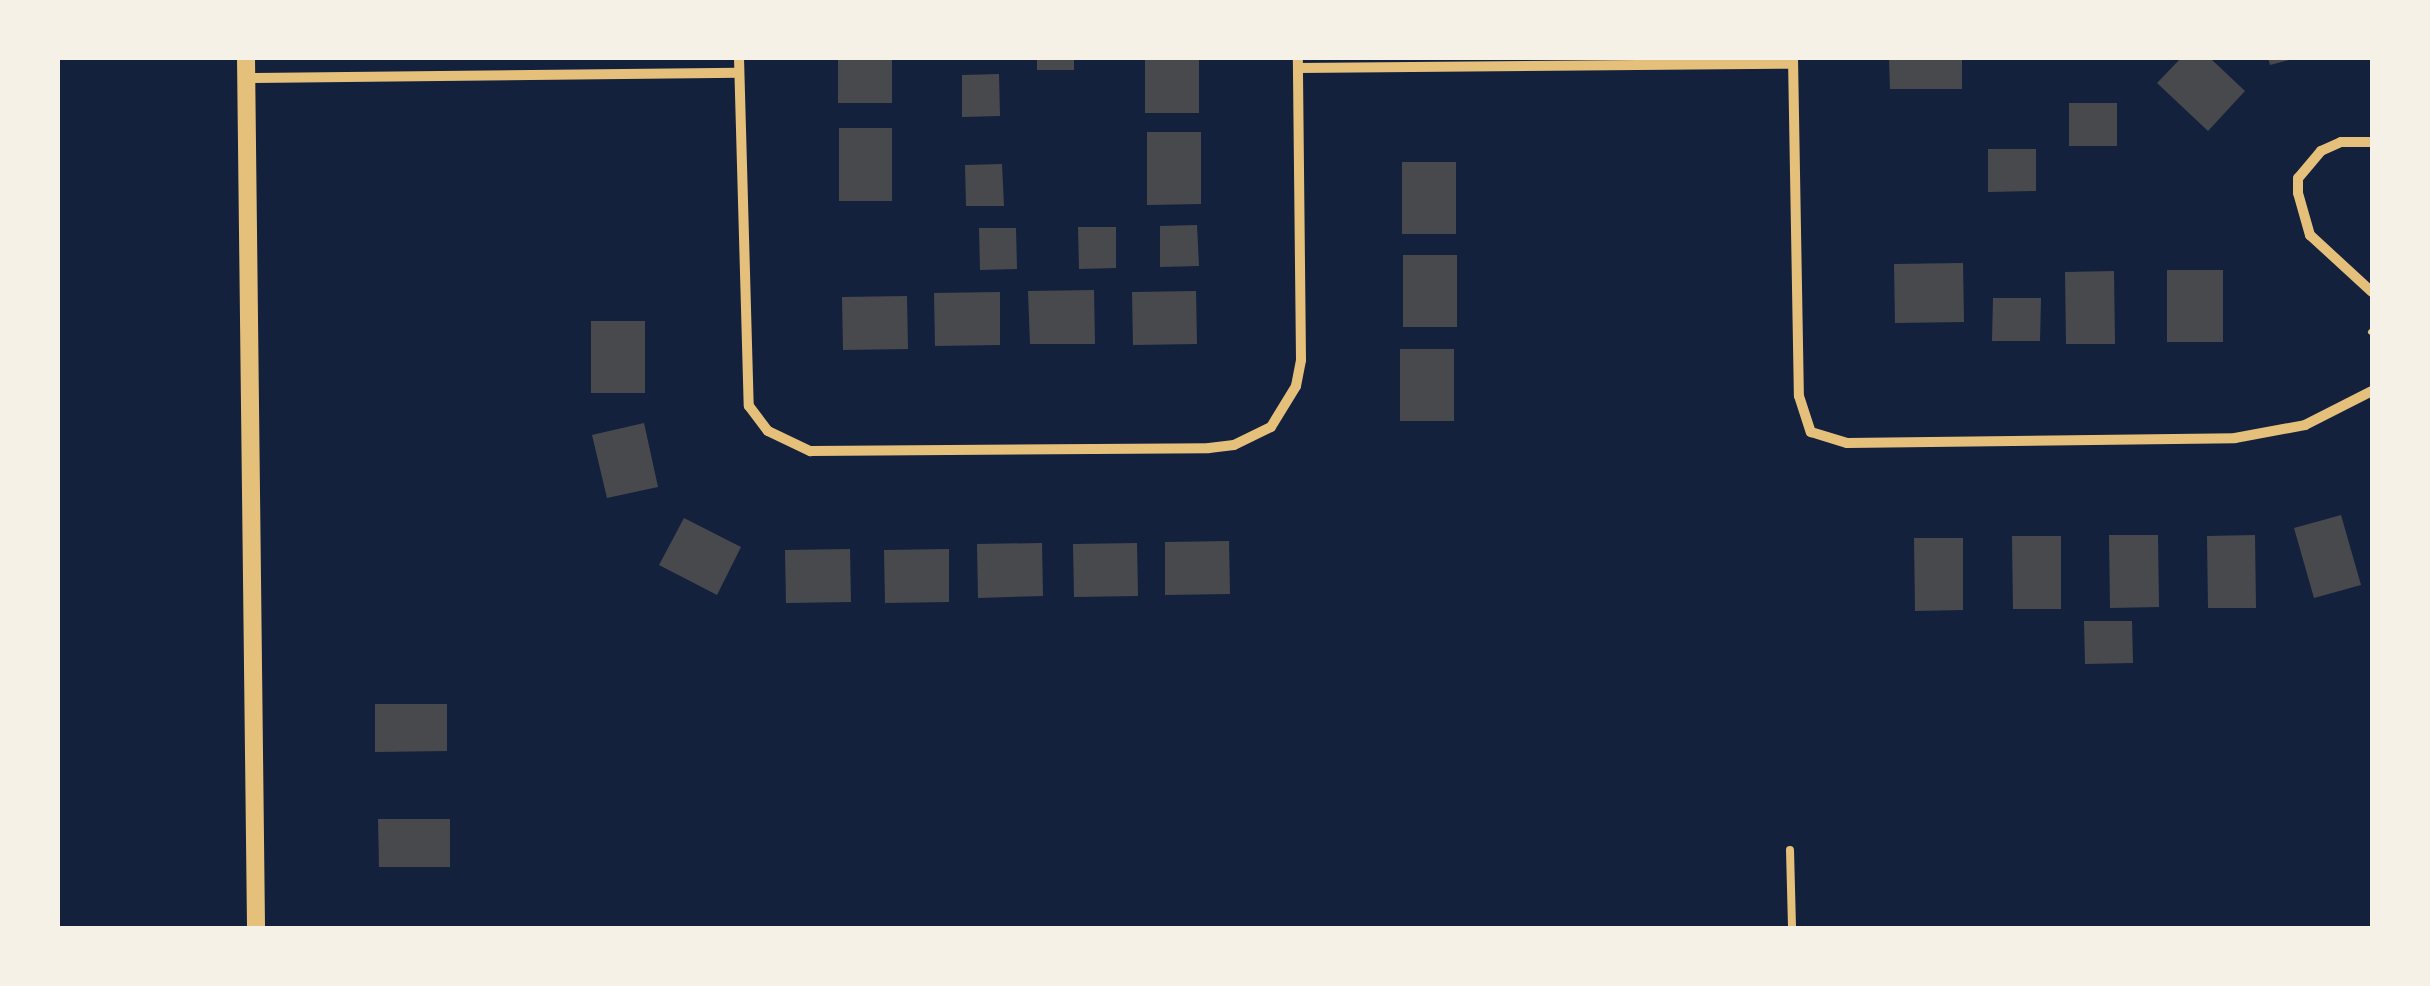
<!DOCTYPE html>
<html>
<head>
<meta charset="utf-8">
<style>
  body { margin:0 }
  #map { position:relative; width:2430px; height:986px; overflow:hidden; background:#14213d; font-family:Lato,sans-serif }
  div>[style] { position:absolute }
  .building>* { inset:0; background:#48494c }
  .path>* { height:6px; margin:-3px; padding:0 3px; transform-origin:3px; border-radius:3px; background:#e5c07b }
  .service>* { height:8px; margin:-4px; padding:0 4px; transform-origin:4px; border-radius:4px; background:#e5c07b }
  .minor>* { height:10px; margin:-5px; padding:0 5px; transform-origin:5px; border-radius:5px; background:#e5c07b }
  .tertiary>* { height:18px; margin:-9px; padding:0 9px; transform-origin:9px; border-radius:9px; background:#e5c07b }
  span { translate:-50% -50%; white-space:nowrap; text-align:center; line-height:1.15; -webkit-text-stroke:8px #f6f1e7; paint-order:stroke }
  .frame { position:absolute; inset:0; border:60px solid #f6f1e7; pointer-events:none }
</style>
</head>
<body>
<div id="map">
  <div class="building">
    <i style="clip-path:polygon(838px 58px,892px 58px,892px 103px,838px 103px)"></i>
    <i style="clip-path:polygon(1037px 58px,1074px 58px,1074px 70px,1037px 70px)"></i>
    <i style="clip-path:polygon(1145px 58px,1199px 58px,1199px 113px,1145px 113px)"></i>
    <i style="clip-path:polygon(1889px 58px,1962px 58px,1962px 89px,1890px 89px)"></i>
    <i style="clip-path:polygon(2181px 58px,2210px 58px,2245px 91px,2208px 131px,2157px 83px)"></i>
    <i style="clip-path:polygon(2268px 58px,2293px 58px,2293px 59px,2270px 65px)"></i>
    <i style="clip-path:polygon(999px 74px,1000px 116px,962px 117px,962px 75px)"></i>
    <i style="clip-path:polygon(2069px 103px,2117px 103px,2117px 146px,2069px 146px)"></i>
    <i style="clip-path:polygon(839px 128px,892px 128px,892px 201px,839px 201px)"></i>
    <i style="clip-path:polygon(1147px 132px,1201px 132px,1201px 204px,1147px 205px)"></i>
    <i style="clip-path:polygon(1988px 149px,2036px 149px,2036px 191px,1988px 192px)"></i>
    <i style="clip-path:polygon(1402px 162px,1456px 162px,1456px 234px,1402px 234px)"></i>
    <i style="clip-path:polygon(1002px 164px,1004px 206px,966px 206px,965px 165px)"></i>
    <i style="clip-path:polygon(1197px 225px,1199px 266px,1160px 267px,1160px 226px)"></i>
    <i style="clip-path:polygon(1078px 227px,1116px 227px,1116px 268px,1079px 269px)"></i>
    <i style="clip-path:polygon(979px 228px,1016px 228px,1017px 269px,980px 270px)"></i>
    <i style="clip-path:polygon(1403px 255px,1457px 255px,1457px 327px,1403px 327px)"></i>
    <i style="clip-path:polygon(1963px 263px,1964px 322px,1895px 323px,1894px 264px)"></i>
    <i style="clip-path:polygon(2167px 270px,2223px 270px,2223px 342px,2167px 342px)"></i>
    <i style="clip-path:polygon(2114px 271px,2115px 344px,2066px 344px,2065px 272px)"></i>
    <i style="clip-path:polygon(1094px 290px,1095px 344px,1030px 344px,1028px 291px)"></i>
    <i style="clip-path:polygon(1196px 291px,1197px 344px,1133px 345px,1132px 292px)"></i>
    <i style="clip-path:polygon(1000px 292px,1000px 345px,935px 346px,934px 293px)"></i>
    <i style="clip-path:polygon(907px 296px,908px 349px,843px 350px,842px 297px)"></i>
    <i style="clip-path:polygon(1993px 298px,2041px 298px,2040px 341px,1992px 341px)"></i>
    <i style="clip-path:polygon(591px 321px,645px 321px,645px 393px,591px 393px)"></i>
    <i style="clip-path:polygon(1400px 349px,1454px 349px,1454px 421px,1400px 421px)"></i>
    <i style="clip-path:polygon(644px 423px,658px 487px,607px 498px,592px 435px)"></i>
    <i style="clip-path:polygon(2341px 515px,2361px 585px,2314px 598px,2294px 528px)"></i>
    <i style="clip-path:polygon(684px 518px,741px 547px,717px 595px,659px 565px)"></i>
    <i style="clip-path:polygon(2109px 535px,2158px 535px,2159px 607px,2110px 608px)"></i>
    <i style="clip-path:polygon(2255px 535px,2256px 608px,2208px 608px,2207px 536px)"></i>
    <i style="clip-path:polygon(2012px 536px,2061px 536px,2061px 609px,2013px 609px)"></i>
    <i style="clip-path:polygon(1914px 538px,1963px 538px,1963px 610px,1915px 611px)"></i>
    <i style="clip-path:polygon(1229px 541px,1230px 594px,1165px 595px,1165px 542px)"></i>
    <i style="clip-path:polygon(1042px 543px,1043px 596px,978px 598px,977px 544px)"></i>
    <i style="clip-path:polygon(1137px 543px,1138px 596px,1074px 597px,1073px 544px)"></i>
    <i style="clip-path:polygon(850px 549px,851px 602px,786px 603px,785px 550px)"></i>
    <i style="clip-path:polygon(949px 549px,949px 602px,885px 603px,884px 550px)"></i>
    <i style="clip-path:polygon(2084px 621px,2132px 621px,2133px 663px,2085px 664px)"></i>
    <i style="clip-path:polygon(375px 704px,447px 704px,447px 751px,375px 752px)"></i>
    <i style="clip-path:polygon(378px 819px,450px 819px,450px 867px,379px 867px)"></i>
  </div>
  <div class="path">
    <i style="left:2371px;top:332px;width:1px;rotate:-45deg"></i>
  </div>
  <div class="service">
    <i style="left:1790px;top:850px;width:78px;rotate:88.5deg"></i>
  </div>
  <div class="minor">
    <i style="left:739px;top:58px;width:348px;rotate:88.4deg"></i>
    <i style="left:749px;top:406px;width:31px;rotate:53deg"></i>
    <i style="left:768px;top:431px;width:47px;rotate:25.5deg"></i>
    <i style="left:810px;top:451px;width:399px;rotate:-0.4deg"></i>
    <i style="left:1209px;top:448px;width:25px;rotate:-7deg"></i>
    <i style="left:1234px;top:445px;width:41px;rotate:-25.9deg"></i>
    <i style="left:1271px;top:427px;width:48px;rotate:-58.6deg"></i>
    <i style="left:1296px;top:386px;width:26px;rotate:-79deg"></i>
    <i style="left:1301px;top:360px;width:302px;rotate:-90.6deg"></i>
    <i style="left:1793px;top:58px;width:338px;rotate:89deg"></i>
    <i style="left:1799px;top:396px;width:38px;rotate:72deg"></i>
    <i style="left:1811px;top:432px;width:38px;rotate:17deg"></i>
    <i style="left:1847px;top:443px;width:388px;rotate:-0.7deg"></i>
    <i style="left:2235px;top:438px;width:71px;rotate:-10.5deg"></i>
    <i style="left:2305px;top:425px;width:75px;rotate:-26.9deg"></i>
    <i style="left:1298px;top:68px;width:495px;rotate:-0.5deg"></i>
    <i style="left:246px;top:78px;width:493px;rotate:-0.6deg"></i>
    <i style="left:2372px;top:142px;width:31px;rotate:180deg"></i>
    <i style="left:2341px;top:142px;width:22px;rotate:156deg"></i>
    <i style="left:2321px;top:151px;width:35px;rotate:130deg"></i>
    <i style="left:2298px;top:178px;width:15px;rotate:90deg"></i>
    <i style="left:2298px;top:193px;width:44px;rotate:74.1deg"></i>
    <i style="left:2310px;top:235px;width:84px;rotate:42.6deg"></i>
  </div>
  <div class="tertiary">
    <i style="left:246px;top:58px;width:870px;rotate:89.34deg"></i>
  </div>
  <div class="frame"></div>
</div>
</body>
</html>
